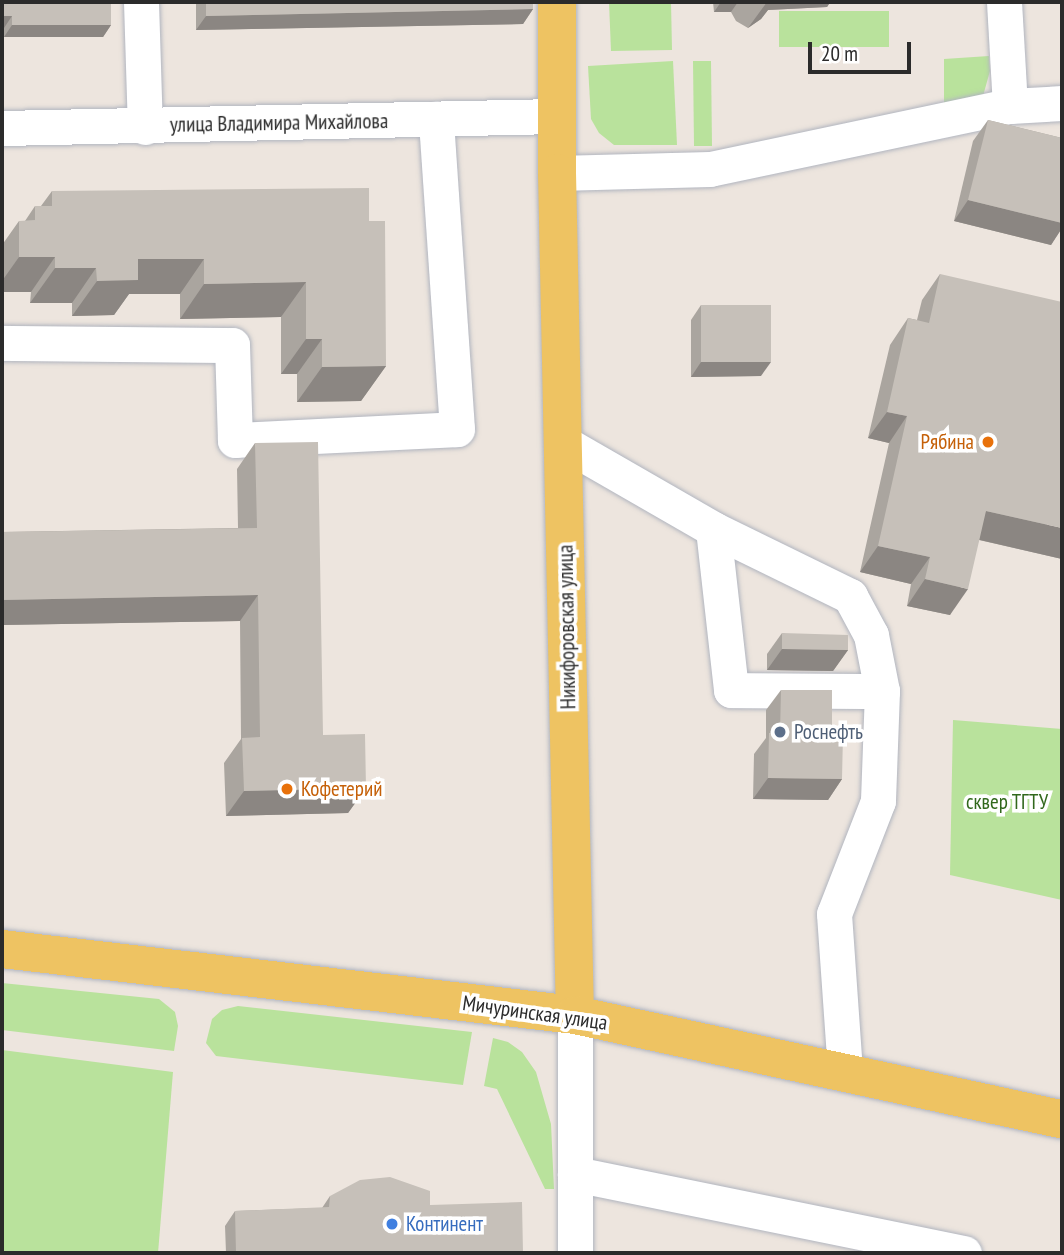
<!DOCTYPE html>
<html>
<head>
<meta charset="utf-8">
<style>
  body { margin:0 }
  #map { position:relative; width:1064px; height:1255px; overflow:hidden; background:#ede5de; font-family:"PT Sans Narrow",sans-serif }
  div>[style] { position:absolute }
  .green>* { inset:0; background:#b9e29c }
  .roads { filter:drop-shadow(0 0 2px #b1b5bf) drop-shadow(0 0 2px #b1b5bf) }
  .minor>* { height:35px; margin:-17.5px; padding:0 17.5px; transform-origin:17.5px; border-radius:17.5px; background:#fff }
  .major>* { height:38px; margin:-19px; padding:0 19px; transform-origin:19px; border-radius:19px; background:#eec362 }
  .wall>* { inset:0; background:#aaa59f }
  .shaded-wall>* { inset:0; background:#8b8682 }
  .building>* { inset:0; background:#c6c0b9 }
  .dots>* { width:19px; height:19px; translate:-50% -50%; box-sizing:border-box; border:4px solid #fff; border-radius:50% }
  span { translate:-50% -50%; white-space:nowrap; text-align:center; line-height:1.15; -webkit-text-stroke:7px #fff; paint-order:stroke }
  .street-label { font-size:21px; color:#2b2b2b }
  .food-label { font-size:21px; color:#c56008 }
  .right { translate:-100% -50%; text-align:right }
  .left { translate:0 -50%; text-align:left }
  .service-label { font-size:21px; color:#4e5e75 }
  .park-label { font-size:21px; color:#31681c }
  .shop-label { font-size:21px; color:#366cbe }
  .frame { position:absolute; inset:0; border:4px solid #2b2b2b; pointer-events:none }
  .scale { position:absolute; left:808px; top:42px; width:103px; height:32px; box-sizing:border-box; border:4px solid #2b2b2b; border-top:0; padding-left:9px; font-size:21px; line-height:24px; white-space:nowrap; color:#2b2b2b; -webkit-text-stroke:5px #fff; paint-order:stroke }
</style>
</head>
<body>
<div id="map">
  <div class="green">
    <i style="clip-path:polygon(609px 2px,671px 2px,672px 50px,611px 51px)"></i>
    <i style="clip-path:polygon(779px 11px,889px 11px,889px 47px,779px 47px)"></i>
    <i style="clip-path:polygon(989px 56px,990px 71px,983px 96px,944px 110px,944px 59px)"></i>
    <i style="clip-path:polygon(673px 61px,677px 145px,614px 145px,599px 133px,591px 119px,588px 66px)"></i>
    <i style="clip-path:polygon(693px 61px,711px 61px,712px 146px,694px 146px)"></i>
    <i style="clip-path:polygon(953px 720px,1062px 729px,1062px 900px,950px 875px)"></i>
    <i style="clip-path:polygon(2px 983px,159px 999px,175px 1012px,178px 1026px,174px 1051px,2px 1030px)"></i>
    <i style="clip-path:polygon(238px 1006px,472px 1032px,463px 1085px,216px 1056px,206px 1043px,212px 1019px,222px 1010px)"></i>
    <i style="clip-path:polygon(493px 1038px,508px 1042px,522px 1052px,536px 1072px,551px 1124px,554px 1189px,545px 1189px,497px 1089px,484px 1086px)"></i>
    <i style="clip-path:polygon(2px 1050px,173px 1072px,158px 1253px,2px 1253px)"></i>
  </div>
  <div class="roads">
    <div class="minor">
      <i style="left:141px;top:2px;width:125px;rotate:88.2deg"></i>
      <i style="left:1004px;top:2px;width:104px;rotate:86.7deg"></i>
      <i style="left:2px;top:128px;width:555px;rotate:-1.24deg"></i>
      <i style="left:557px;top:173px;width:153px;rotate:-1.5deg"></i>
      <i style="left:710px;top:169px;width:307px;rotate:-11.9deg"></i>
      <i style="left:1010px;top:106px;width:52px;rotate:-3.3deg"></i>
      <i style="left:2px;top:343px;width:230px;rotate:0.5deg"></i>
      <i style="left:232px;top:345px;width:95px;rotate:88.2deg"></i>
      <i style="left:235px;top:440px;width:222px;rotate:-2.8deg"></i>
      <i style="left:457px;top:429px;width:311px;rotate:-93.9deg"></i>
      <i style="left:562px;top:442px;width:174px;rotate:29.9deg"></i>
      <i style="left:713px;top:529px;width:162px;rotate:83.6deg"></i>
      <i style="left:731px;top:690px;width:151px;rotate:0.4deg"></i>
      <i style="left:882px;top:691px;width:110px;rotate:92.1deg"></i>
      <i style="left:878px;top:801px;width:121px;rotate:111.3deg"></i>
      <i style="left:834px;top:914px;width:158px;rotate:86deg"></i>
      <i style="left:713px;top:529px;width:153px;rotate:26.1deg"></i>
      <i style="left:850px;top:596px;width:44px;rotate:61.7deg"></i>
      <i style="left:871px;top:635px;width:57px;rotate:78.9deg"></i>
      <i style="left:575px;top:1015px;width:238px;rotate:90deg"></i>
      <i style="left:575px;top:1174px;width:397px;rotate:11.5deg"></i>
    </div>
    <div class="major">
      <i style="left:557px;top:2px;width:171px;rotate:90deg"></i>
      <i style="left:557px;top:173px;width:842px;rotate:88.78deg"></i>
      <i style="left:2px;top:949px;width:577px;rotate:6.57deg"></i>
      <i style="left:575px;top:1015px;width:498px;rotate:12.1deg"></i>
    </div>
  </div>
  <div class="wall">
    <i style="clip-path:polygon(2px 2px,111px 25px,103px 37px,4px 37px)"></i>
    <i style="clip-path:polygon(196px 2px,533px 2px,533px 9px,523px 24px,196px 30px)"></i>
    <i style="clip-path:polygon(713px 2px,894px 2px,829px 4px,827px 7px,768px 10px,761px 19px,748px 28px,736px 21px,731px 12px,714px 12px)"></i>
    <i style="clip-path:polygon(988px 120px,1062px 138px,1062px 228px,1051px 245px,954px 221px,973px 141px)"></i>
    <i style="clip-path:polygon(52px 191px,369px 221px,386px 366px,361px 401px,297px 402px,297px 374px,281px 374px,281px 317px,180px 319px,180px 294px,129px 294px,114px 315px,72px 316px,72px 303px,30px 303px,31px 292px,2px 292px,2px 245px,19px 221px,25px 221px,35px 206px,41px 206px)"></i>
    <i style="clip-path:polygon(940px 274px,1062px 559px,979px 540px,950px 615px,907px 606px,911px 584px,860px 572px,889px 443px,868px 438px,890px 345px,908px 318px,917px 320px,922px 300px)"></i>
    <i style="clip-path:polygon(701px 305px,761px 376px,691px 377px,691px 320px)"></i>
    <i style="clip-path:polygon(255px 443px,323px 735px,366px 788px,348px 813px,226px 816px,224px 763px,241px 739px,240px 621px,2px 625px,2px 532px,238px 528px,237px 469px)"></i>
    <i style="clip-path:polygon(782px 633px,848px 650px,833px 671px,767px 670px,767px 654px)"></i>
    <i style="clip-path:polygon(781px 690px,832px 735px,842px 779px,828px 800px,753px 799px,754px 754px,766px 738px,766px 710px)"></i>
    <i style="clip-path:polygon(330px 1196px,430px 1205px,523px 1253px,226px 1253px,225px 1226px,235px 1211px,322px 1208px)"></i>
  </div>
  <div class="shaded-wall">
    <i style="clip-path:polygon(721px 2px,738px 2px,731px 12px,714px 12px)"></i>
    <i style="clip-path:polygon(767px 2px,894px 2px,829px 4px,827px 7px,768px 10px,761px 19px,748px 28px)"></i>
    <i style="clip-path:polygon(533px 9px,523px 24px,196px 30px,206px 16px)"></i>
    <i style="clip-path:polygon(2px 16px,12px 16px,4px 28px,2px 28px)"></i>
    <i style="clip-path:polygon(12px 25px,111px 25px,103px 37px,4px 37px)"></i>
    <i style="clip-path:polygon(968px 200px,1062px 223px,1062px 228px,1051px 245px,954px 221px)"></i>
    <i style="clip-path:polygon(19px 257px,55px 257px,31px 292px,2px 292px,2px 281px)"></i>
    <i style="clip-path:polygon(138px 259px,204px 259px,180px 294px,129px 294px,114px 315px,72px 316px,97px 281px)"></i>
    <i style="clip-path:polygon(55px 268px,96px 268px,72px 303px,30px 303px)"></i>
    <i style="clip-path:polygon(306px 282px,281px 317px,180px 319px,204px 284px)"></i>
    <i style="clip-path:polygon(306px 339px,322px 339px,297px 374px,281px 374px)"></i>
    <i style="clip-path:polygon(701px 362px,771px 362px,761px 376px,691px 377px)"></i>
    <i style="clip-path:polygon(386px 366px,361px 401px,297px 402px,322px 367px)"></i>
    <i style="clip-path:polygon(887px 412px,907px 416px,889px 443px,868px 438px)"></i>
    <i style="clip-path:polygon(986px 511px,1062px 528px,1062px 559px,967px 537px)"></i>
    <i style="clip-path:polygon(878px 546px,930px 557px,911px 584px,860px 572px)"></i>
    <i style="clip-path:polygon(925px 579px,968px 589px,950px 615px,907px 606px)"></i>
    <i style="clip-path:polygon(258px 595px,240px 621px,2px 625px,2px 600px)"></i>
    <i style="clip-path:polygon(782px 649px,848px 650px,833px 671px,767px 670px)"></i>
    <i style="clip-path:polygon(768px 778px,842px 779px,828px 800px,753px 799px)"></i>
    <i style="clip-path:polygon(366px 788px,348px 813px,226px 816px,244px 791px)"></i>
  </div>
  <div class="building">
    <i style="clip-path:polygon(2px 2px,111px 2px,111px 25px,12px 25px,12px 16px,2px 16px)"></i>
    <i style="clip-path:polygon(206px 2px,533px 2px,533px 9px,206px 16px)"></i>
    <i style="clip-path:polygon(988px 120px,1062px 138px,1062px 223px,968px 200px)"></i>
    <i style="clip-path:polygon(369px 188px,369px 221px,385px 221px,386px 366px,322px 367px,322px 339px,306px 339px,306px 282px,204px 284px,204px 259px,138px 259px,138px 280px,97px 281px,96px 268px,55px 268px,55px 257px,19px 257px,19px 221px,35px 220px,35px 206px,52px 206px,52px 191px)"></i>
    <i style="clip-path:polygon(940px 274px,1062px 302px,1062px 528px,986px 511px,968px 589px,925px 579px,930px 557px,878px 546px,907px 416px,887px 412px,908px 318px,929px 323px)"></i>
    <i style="clip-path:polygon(701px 305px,771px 305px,771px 362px,701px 362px)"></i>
    <i style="clip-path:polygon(318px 442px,323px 735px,365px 734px,366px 788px,244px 791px,242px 738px,260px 737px,258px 595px,2px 600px,2px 532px,257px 528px,255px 443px)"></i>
    <i style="clip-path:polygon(782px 633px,848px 635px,848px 650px,782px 649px)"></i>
    <i style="clip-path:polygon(781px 690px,832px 690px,832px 735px,843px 735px,842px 779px,768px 778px,769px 733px,780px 733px)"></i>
    <i style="clip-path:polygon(390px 1177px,430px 1191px,430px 1205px,522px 1202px,523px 1253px,236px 1253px,235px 1211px,329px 1207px,330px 1196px,360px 1180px)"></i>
  </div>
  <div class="dots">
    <i style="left:988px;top:442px;background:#e8710a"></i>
    <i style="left:780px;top:732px;background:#5c6f8a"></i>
    <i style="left:287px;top:789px;background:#e8710a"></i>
    <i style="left:392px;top:1224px;background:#3f7fe0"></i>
  </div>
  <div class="street-label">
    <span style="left:279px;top:123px;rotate:-1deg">улица Владимира Михайлова</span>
    <span style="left:567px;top:627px;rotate:-91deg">Никифоровская улица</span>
    <span style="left:535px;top:1013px;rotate:8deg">Мичуринская улица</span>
  </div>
  <div class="food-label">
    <span class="right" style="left:974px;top:442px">Рябина</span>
    <span class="left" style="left:301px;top:789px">Кофетерий</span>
  </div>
  <div class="service-label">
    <span class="left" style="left:794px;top:732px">Роснефть</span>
  </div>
  <div class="park-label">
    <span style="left:1007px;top:802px">сквер ТГТУ</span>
  </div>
  <div class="shop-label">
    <span class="left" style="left:406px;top:1224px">Континент</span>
  </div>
  <div class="frame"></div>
  <div class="scale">20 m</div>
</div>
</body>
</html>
